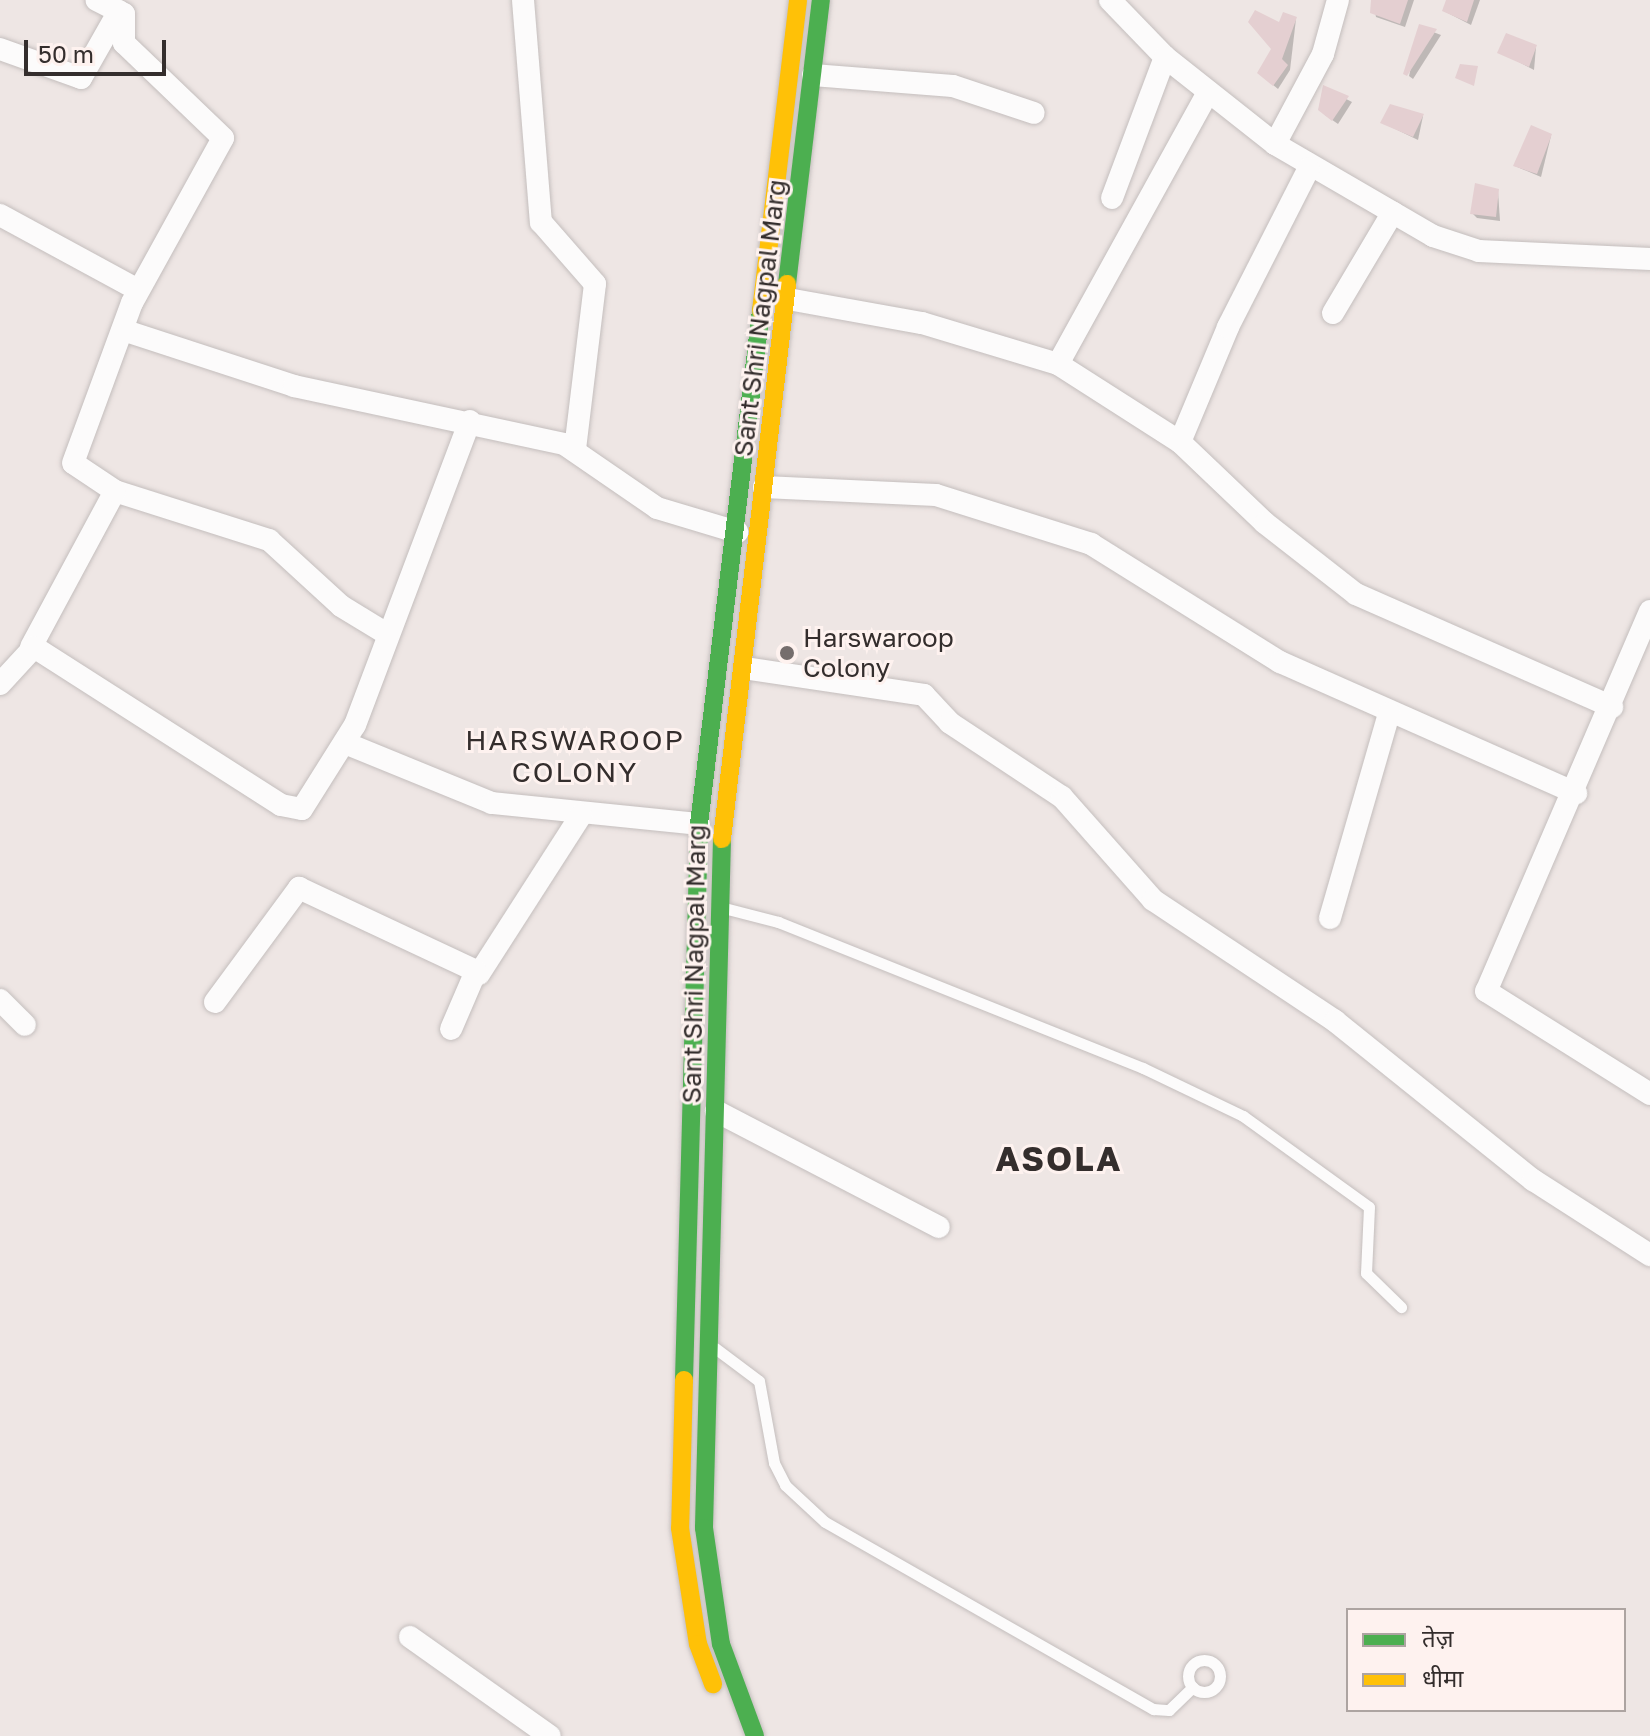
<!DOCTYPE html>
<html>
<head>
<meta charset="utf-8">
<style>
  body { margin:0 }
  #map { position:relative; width:1650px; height:1736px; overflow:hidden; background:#eee6e4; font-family:"Golos Text","Noto Sans Devanagari",sans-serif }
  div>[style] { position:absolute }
  .shadow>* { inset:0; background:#0003 }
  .building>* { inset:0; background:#e4cfd1 }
  .roads { filter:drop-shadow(0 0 2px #c4bebd) drop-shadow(0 0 2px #c4bebd) }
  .lane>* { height:11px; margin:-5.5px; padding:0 5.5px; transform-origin:5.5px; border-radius:5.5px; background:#fcfbfb }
  .lane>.ring { margin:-5.5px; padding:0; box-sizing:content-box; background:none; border:11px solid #fcfbfb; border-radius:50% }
  .street>* { height:22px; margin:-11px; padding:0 11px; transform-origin:11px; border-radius:11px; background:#fcfbfb }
  .fast>* { height:18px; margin:-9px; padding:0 9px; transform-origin:9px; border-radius:9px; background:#4caf50 }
  .slow>* { height:18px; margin:-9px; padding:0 9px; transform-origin:9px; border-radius:9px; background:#ffc107 }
  .dots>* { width:22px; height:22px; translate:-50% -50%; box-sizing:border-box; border:4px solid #fef2ef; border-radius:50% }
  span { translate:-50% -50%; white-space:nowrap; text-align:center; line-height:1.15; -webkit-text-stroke:6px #fef2ef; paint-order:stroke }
  .street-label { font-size:26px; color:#342e2d }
  .poi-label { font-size:26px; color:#342e2d }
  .left { translate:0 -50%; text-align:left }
  .neighbourhood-label { font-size:28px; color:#342e2d; letter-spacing:2px }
  .district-label { font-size:34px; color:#342e2d; font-weight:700; letter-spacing:2px }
  .legend { position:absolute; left:1346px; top:1608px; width:280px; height:104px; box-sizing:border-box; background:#fef2ef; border:2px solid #ada4a1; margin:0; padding:10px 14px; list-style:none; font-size:24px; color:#342e2d }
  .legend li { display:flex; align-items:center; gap:16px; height:40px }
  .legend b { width:40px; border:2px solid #ada4a1 }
  .scale { position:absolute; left:24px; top:40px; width:142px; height:36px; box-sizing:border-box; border:4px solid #342e2d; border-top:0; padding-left:10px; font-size:24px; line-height:28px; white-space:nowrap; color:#342e2d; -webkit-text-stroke:6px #fef2ef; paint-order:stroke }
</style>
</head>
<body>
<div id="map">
  <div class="shadow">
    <i style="clip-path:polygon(1373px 0,1414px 0,1405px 27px,1376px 17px)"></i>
    <i style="clip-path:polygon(1448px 0,1480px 0,1471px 25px,1444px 11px)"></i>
    <i style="clip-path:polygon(1296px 19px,1290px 70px,1278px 89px,1263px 77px)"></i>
    <i style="clip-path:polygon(1420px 27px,1441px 35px,1413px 79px,1409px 76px)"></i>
    <i style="clip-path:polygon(1536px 47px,1534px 70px,1500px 52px)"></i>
    <i style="clip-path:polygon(1325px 88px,1352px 102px,1338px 124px,1325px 115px)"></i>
    <i style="clip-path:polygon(1423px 116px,1418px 140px,1383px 123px)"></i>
    <i style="clip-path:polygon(1551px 136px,1541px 177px,1515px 166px)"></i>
    <i style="clip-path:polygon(1498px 191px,1500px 221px,1477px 218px,1472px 213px)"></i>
  </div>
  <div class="building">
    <i style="clip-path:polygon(1371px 0,1408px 0,1400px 24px,1370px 13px)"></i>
    <i style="clip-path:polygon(1446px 0,1474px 0,1467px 22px,1442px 11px)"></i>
    <i style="clip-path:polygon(1255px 10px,1279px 22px,1283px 12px,1297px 17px,1282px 59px,1288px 65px,1273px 86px,1257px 73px,1271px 49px,1248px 22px)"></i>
    <i style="clip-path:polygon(1419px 24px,1437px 29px,1407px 76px,1403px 74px)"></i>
    <i style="clip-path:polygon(1506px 33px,1537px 45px,1529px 67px,1497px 53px)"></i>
    <i style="clip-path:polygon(1460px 64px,1478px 66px,1474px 86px,1455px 78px)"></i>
    <i style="clip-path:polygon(1323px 85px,1349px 96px,1332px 121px,1318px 110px)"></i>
    <i style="clip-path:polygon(1390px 104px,1424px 114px,1413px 137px,1380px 123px)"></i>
    <i style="clip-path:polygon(1531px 125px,1552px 134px,1537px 174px,1513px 166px)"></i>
    <i style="clip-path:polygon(1475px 183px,1499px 189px,1496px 217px,1470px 214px)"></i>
  </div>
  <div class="roads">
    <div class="lane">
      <i style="left:724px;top:908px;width:56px;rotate:14.5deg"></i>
      <i style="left:778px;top:922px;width:393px;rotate:21.8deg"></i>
      <i style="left:1143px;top:1068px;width:111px;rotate:25.6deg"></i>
      <i style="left:1243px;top:1116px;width:155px;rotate:35.8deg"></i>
      <i style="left:1369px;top:1207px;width:66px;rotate:92.6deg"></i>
      <i style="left:1366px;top:1273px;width:49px;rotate:44.2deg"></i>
      <i style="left:715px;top:1348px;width:55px;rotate:36.9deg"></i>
      <i style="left:759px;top:1381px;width:83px;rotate:79.6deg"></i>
      <i style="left:774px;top:1463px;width:25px;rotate:63deg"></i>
      <i style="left:785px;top:1485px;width:54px;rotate:42.8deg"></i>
      <i style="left:825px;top:1522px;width:378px;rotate:29.7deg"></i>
      <i style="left:1153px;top:1709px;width:16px;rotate:4deg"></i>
      <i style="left:1169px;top:1710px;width:33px;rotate:-44deg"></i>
      <i class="ring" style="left:1188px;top:1660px;width:21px;height:21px"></i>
    </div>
    <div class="street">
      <i style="left:523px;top:0;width:223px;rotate:85.4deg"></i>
      <i style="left:541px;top:222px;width:82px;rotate:48.9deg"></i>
      <i style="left:595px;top:284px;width:166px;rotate:96.9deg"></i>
      <i style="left:1110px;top:0;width:79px;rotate:46deg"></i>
      <i style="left:1165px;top:57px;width:140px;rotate:38.3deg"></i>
      <i style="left:1275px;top:144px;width:183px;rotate:30.2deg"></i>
      <i style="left:1433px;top:236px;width:48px;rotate:18.1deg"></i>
      <i style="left:1479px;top:251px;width:171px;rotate:2.7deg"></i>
      <i style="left:0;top:49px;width:86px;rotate:19.7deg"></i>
      <i style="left:81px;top:78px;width:77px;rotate:-60.4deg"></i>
      <i style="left:813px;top:75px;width:140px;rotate:4.5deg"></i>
      <i style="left:953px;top:86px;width:85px;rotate:18.4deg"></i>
      <i style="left:1275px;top:144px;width:102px;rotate:-61.9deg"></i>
      <i style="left:1323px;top:54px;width:56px;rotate:-74.5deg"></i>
      <i style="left:1112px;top:198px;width:151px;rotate:-69.4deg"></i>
      <i style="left:0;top:215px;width:157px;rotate:28.5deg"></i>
      <i style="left:788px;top:299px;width:136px;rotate:10.2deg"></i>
      <i style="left:922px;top:323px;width:142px;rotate:16.8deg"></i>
      <i style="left:1058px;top:364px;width:145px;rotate:32.6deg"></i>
      <i style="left:1180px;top:442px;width:117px;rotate:43.6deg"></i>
      <i style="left:1265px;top:523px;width:115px;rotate:38deg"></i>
      <i style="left:1356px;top:594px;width:280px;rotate:23.8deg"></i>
      <i style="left:1333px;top:313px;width:117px;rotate:-59.3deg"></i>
      <i style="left:126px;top:331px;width:177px;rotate:18.1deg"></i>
      <i style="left:294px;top:386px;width:276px;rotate:12.1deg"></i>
      <i style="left:564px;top:444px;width:113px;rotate:34.5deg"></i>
      <i style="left:657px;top:508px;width:84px;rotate:16.7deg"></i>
      <i style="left:1058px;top:364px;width:311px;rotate:-61.1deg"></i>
      <i style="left:1180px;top:442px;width:125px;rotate:-67.3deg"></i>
      <i style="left:1228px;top:327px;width:178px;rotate:-63deg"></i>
      <i style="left:764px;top:487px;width:172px;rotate:2.7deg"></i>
      <i style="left:936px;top:495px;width:163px;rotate:17.5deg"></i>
      <i style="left:1091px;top:544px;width:223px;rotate:32deg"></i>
      <i style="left:1280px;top:662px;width:324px;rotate:23.9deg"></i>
      <i style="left:115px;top:491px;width:162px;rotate:17.7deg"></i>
      <i style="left:269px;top:540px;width:98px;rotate:42.5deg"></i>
      <i style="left:341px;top:606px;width:54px;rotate:31.3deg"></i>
      <i style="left:1650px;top:611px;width:414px;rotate:113.3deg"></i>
      <i style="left:1486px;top:991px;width:194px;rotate:32.1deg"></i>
      <i style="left:31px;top:647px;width:177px;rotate:-61.7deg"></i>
      <i style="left:115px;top:491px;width:50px;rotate:-146.3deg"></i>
      <i style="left:73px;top:463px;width:171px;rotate:-69.8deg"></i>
      <i style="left:132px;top:303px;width:188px;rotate:-61.1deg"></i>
      <i style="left:223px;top:138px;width:137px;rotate:-136.2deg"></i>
      <i style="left:124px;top:43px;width:29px;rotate:-90deg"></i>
      <i style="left:124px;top:14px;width:31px;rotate:-153deg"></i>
      <i style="left:744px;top:668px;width:182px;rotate:8.5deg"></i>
      <i style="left:924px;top:695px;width:38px;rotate:47deg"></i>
      <i style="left:950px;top:723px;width:134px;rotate:33.5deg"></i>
      <i style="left:1062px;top:797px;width:137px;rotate:48.5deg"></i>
      <i style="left:1153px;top:900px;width:219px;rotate:33.6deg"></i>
      <i style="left:1335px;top:1021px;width:254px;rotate:38.8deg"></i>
      <i style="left:1533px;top:1180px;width:139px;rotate:32.7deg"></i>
      <i style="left:0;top:684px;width:50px;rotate:-47.4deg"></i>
      <i style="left:34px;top:647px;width:293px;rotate:32.6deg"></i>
      <i style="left:281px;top:805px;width:21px;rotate:11deg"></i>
      <i style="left:302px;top:809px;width:99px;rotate:-57.8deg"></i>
      <i style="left:355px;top:725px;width:325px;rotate:-69.3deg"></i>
      <i style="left:345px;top:743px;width:159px;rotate:22.2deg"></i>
      <i style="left:492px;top:803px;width:208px;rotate:5.8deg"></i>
      <i style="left:1330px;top:918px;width:213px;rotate:-73.9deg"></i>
      <i style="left:479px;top:974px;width:189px;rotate:-57.3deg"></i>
      <i style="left:0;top:1000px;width:35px;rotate:45deg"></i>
      <i style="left:215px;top:1002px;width:142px;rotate:-53.6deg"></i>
      <i style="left:299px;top:888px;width:195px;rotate:25.1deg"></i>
      <i style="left:476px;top:971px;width:63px;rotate:113.3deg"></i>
      <i style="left:716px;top:1111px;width:251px;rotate:27.5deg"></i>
      <i style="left:410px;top:1637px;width:171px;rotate:35.3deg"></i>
    </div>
    <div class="fast">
      <i style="left:787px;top:284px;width:286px;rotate:-83.2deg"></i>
      <i style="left:722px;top:839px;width:689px;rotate:91.5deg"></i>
      <i style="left:704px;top:1528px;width:117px;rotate:81.7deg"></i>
      <i style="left:721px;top:1644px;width:98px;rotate:69.7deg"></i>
      <i style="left:684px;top:1380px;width:556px;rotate:-88.45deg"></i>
      <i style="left:699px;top:824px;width:517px;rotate:-83.11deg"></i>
    </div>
    <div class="slow">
      <i style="left:761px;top:311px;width:313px;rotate:-83.2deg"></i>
      <i style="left:722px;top:839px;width:559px;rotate:-83.32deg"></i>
      <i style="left:684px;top:1380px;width:148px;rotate:91.5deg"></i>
      <i style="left:680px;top:1528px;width:117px;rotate:81.2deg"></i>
      <i style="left:698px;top:1644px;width:43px;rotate:69.4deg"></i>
    </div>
  </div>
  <div class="dots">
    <i style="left:787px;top:653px;background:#756e6d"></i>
  </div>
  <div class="street-label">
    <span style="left:760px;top:318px;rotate:-83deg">Sant Shri Nagpal Marg</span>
    <span style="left:694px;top:964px;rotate:-89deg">Sant Shri Nagpal Marg</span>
  </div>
  <div class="poi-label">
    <span class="left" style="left:803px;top:653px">Harswaroop<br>Colony</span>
  </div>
  <div class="neighbourhood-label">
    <span style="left:575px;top:756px">HARSWAROOP<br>COLONY</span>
  </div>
  <div class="district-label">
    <span style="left:1059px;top:1159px">ASOLA</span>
  </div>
  <ul class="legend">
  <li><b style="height:10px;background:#4caf50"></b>तेज़</li>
  <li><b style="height:10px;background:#ffc107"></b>धीमा</li>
  </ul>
  <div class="scale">50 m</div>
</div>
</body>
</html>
